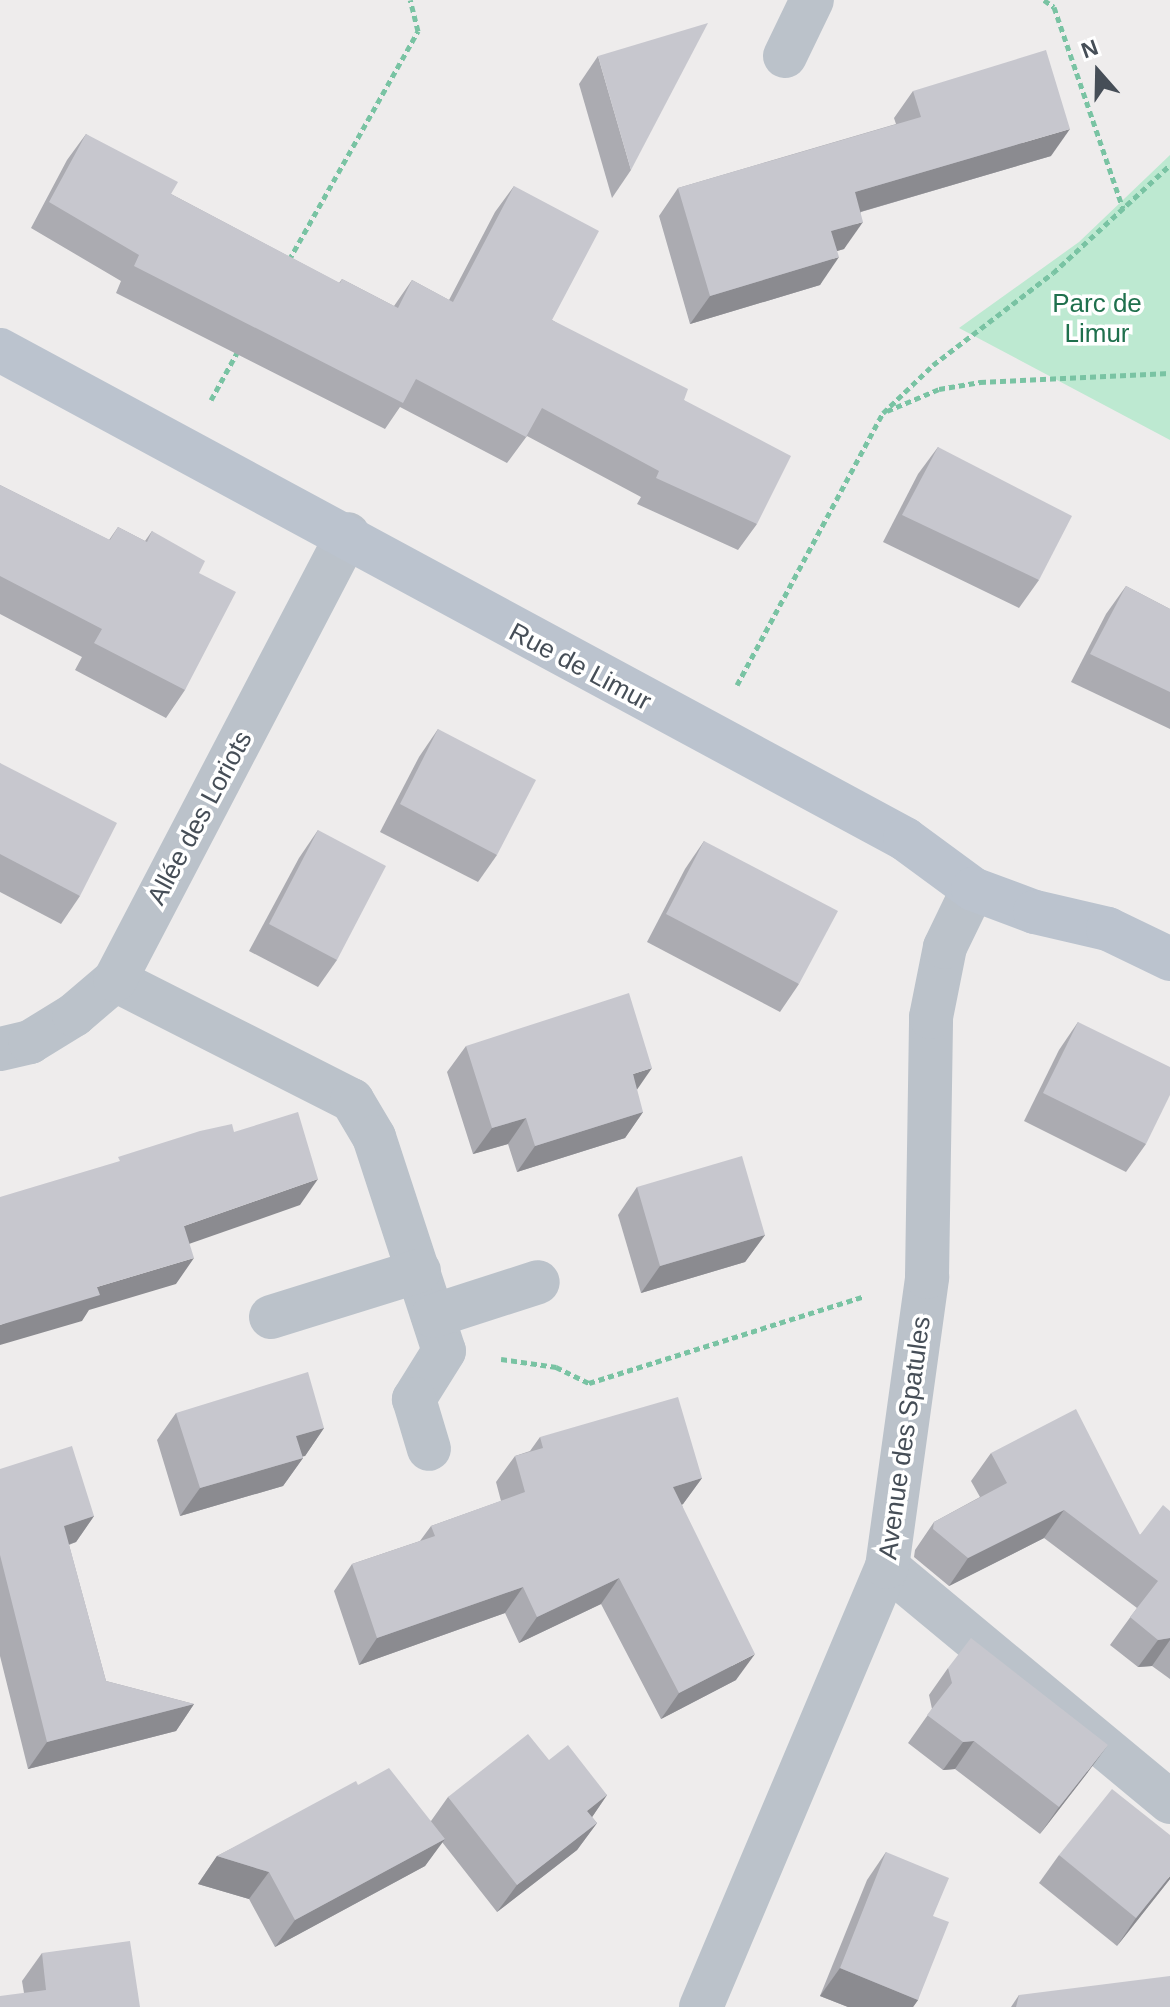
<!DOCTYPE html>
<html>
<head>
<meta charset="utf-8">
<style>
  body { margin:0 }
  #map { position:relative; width:1170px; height:2007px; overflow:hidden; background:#eeecec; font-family:Helvetica,sans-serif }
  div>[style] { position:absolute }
  .green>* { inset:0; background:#bde9d1 }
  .path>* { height:5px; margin-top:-2.5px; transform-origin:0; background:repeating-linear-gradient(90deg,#79c3a3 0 6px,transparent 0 10px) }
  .street>* { height:44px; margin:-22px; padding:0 22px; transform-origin:22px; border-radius:22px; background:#bbc2ca }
  .secondary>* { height:44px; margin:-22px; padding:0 22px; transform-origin:22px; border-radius:22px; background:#bbc3ce }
  .wall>* { inset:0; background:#ababb1 }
  .shaded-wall>* { inset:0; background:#8b8b90 }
  .building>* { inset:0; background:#c7c7ce }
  span { translate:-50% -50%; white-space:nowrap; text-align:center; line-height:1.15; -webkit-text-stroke:7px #fff; paint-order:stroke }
  .park-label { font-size:26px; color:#1f704d }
  .street-label { font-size:26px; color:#464e57 }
  .north { position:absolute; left:1058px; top:32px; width:80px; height:80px; -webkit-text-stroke:6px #fff; paint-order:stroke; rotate:340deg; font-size:22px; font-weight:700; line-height:32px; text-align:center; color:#464e57 }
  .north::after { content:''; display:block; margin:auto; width:28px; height:36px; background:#464e57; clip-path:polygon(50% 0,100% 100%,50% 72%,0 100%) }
</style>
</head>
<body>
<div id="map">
  <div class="green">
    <i style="clip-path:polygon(1170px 155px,1170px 440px,959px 328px,1079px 242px)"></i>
  </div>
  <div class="path">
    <i style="left:1044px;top:0;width:12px;rotate:35deg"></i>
    <i style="left:1054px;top:7px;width:213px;rotate:71.1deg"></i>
    <i style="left:289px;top:260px;width:263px;rotate:-60.6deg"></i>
    <i style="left:418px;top:31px;width:32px;rotate:-104deg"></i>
    <i style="left:211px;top:400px;width:58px;rotate:-61.2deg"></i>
    <i style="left:887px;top:411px;width:56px;rotate:-22.9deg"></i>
    <i style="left:939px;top:389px;width:42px;rotate:-9.7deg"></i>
    <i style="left:980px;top:382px;width:190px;rotate:-2.7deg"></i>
    <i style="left:737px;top:685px;width:309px;rotate:-61.8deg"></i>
    <i style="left:883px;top:413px;width:69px;rotate:-43.8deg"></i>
    <i style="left:933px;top:365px;width:151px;rotate:-37.5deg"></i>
    <i style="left:1053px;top:273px;width:159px;rotate:-42.7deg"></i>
    <i style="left:501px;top:1359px;width:56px;rotate:8.3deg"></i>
    <i style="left:556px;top:1367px;width:37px;rotate:26deg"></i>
    <i style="left:589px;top:1383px;width:289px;rotate:-17.5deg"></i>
  </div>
  <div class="street">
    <i style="left:785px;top:56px;width:62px;rotate:-64.3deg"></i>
    <i style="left:115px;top:980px;width:266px;rotate:26.9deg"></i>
    <i style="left:352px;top:1100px;width:43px;rotate:59.3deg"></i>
    <i style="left:374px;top:1137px;width:225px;rotate:71.9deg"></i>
    <i style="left:444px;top:1351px;width:57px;rotate:122deg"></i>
    <i style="left:414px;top:1399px;width:52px;rotate:73.3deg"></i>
    <i style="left:0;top:1049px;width:31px;rotate:-13deg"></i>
    <i style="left:30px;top:1042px;width:52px;rotate:-31.5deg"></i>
    <i style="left:74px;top:1015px;width:54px;rotate:-40.5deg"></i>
    <i style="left:115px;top:980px;width:503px;rotate:-62.42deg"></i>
    <i style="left:433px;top:1316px;width:110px;rotate:-17.9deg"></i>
    <i style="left:271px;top:1317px;width:155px;rotate:-17.3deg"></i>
    <i style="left:887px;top:1567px;width:368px;rotate:39.7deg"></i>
    <i style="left:701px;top:2007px;width:478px;rotate:-67.1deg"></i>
    <i style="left:887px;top:1567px;width:293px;rotate:-82.1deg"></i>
    <i style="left:927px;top:1277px;width:260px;rotate:-89.1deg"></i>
    <i style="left:931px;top:1017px;width:71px;rotate:-78.7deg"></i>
    <i style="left:945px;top:947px;width:64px;rotate:-64.2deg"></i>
  </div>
  <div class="secondary">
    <i style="left:0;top:350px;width:1029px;rotate:28.38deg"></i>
    <i style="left:905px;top:839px;width:84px;rotate:36.3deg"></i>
    <i style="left:973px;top:889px;width:66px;rotate:20.4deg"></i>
    <i style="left:1035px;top:912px;width:75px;rotate:13.1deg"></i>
    <i style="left:1108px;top:929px;width:69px;rotate:25.8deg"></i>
  </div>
  <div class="wall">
    <i style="clip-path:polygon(598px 56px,631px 170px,612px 198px,579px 84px)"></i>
    <i style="clip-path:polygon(913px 91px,1051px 156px,861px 212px,844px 249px,837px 251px,820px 285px,690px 324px,659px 216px,678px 188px,896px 124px,894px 118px)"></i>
    <i style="clip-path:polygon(86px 134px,171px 194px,339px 283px,342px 279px,394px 306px,412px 280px,449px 300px,495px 212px,514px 186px,552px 320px,684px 400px,757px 524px,738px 550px,637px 504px,641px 497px,527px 436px,507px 463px,400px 407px,385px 429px,116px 293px,121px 281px,31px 228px,67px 160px)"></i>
    <i style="clip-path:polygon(938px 447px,1039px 580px,1019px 608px,883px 542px,918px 474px)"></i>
    <i style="clip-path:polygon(0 485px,109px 540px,118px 527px,145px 541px,152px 531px,199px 573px,185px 690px,166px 718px,75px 670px,82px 657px,0 614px)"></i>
    <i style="clip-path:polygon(1126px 586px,1170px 609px,1170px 729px,1071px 682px,1106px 614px)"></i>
    <i style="clip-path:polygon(438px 729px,497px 855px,478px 882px,380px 832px,419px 757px)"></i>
    <i style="clip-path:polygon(0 763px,80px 896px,61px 924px,0 892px)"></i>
    <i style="clip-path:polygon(318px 830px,337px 960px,318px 987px,249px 951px,299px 858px)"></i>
    <i style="clip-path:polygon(704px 841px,799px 984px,780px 1012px,647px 942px,685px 869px)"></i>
    <i style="clip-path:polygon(1078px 1022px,1146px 1144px,1126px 1172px,1024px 1121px,1059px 1050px)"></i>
    <i style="clip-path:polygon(466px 1046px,643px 1112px,625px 1138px,517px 1172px,508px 1144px,473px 1154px,447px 1072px)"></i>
    <i style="clip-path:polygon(637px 1187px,765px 1235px,745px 1262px,641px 1293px,618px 1215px)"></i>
    <i style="clip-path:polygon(176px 1413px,324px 1428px,305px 1456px,302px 1456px,303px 1458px,283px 1486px,180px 1516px,157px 1440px)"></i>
    <i style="clip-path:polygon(540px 1437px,702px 1478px,683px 1504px,682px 1505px,736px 1680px,661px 1719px,601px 1604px,519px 1643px,505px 1613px,359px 1665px,334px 1591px,352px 1564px,420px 1541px,431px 1526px,501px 1501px,496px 1482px,515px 1456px,530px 1451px)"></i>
    <i style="clip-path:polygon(991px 1453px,1140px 1535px,1170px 1511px,1170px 1679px,1152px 1666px,1138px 1667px,1110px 1645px,1137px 1608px,1044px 1538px,949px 1586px,914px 1557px,915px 1550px,934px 1522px,980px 1497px,971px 1481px)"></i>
    <i style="clip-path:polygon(0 1469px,94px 1516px,76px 1542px,69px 1545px,106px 1681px,194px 1704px,176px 1731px,28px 1769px,0 1656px)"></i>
    <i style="clip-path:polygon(948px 1668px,1088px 1772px,1040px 1834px,955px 1769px,943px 1770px,908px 1743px,932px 1709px,929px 1695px)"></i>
    <i style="clip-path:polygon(549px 1760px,607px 1795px,592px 1817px,597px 1823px,577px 1850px,497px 1912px,442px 1842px,425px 1866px,275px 1947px,249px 1899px,198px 1884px,217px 1856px,358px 1785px,431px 1821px,448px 1797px)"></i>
    <i style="clip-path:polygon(886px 1852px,933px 1916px,918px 2000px,913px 2007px,848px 2007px,820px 1996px,867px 1880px)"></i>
    <i style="clip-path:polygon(1059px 1855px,1170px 1879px,1117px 1946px,1039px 1883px)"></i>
    <i style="clip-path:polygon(42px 1953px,140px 2007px,24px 1993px,22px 1981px)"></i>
    <i style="clip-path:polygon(1019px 1995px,1170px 2007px,1011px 2007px)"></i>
  </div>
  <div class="shaded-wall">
    <i style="clip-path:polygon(1070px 129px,1051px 156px,836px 219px,855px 192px)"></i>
    <i style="clip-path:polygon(863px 222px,844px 249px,812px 258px,831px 231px)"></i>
    <i style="clip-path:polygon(839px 257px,820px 285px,690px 324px,710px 296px)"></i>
    <i style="clip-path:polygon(652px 1068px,634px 1094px,633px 1074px)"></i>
    <i style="clip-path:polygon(643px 1112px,625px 1138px,517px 1172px,535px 1146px)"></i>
    <i style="clip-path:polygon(526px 1118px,508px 1144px,473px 1154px,492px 1128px)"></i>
    <i style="clip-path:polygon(318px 1179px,300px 1205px,166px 1252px,184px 1226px)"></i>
    <i style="clip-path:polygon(765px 1235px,745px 1262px,641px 1293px,660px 1266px)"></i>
    <i style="clip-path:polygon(194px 1258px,176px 1284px,89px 1310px,82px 1321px,0 1345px,0 1325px,97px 1287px)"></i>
    <i style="clip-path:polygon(324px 1428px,305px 1456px,277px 1463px,296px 1436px)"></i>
    <i style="clip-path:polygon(303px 1458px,283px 1486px,180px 1516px,200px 1488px)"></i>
    <i style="clip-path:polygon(702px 1478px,683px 1504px,654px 1513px,673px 1487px)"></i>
    <i style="clip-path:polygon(1064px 1510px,1044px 1538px,949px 1586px,968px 1558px)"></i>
    <i style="clip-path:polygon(94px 1516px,76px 1542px,45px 1552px,64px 1526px)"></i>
    <i style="clip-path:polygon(619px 1578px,601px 1604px,519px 1643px,537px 1617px)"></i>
    <i style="clip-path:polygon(523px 1587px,505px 1613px,359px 1665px,377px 1638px)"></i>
    <i style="clip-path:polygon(1170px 1638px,1170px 1640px,1152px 1666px,1138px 1667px,1158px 1640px)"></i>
    <i style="clip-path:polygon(755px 1654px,736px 1680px,661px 1719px,679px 1693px)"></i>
    <i style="clip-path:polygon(194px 1704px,176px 1731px,28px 1769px,47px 1742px)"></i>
    <i style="clip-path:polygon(974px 1741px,955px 1769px,943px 1770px,963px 1742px)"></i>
    <i style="clip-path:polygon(1108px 1745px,1088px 1772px,1040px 1834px,1059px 1807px)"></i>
    <i style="clip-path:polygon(607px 1795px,588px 1823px,587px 1811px)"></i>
    <i style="clip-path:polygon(597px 1823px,577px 1850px,497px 1912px,517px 1885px)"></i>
    <i style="clip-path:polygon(445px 1839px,425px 1866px,275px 1947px,295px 1920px)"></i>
    <i style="clip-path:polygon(217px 1856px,269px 1872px,249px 1899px,198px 1884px)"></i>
    <i style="clip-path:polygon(1170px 1876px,1170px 1879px,1117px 1946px,1136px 1918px)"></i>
    <i style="clip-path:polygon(840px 1968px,918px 2000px,913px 2007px,848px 2007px,820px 1996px)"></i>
  </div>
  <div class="building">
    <i style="clip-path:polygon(708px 23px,631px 170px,598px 56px)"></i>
    <i style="clip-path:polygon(1046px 50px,1070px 129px,855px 192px,863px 222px,831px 231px,839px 257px,710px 296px,678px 188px,921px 117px,913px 91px)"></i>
    <i style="clip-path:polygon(86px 134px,178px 182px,171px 194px,340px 283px,342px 279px,398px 308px,412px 280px,453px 302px,514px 186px,599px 231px,552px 320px,688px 389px,684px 400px,791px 456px,757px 524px,656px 478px,659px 471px,542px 408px,526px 437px,416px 379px,403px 403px,134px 266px,139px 255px,49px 202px)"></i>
    <i style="clip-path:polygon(938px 447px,1072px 516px,1039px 580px,902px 515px)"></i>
    <i style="clip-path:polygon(0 485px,110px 540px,118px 527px,147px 542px,152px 531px,205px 561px,199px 573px,236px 592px,185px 690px,94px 643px,102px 629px,0 576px)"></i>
    <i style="clip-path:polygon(1126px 586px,1170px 609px,1170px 692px,1090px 654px)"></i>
    <i style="clip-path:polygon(438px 729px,536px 780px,497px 855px,400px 804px)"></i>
    <i style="clip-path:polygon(0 763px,117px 823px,80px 896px,0 854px)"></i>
    <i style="clip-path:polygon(318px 830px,386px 866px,337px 960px,269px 924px)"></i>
    <i style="clip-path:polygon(704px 841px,838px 911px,799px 984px,666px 914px)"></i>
    <i style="clip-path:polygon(629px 993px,652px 1068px,633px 1074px,643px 1112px,535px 1146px,526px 1118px,492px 1128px,466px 1046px)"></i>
    <i style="clip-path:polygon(1078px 1022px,1170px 1067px,1170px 1095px,1146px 1144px,1043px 1093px)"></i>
    <i style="clip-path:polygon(298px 1112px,318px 1179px,184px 1226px,194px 1258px,97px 1287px,100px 1295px,0 1325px,0 1197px,120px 1161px,118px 1157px,200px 1131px,232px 1124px,234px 1132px)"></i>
    <i style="clip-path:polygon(742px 1156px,765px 1235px,660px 1266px,637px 1187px)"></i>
    <i style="clip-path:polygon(308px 1372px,324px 1428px,296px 1436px,303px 1458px,200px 1488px,176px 1413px)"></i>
    <i style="clip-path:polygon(678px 1397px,702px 1478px,673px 1487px,755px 1654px,679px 1693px,619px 1578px,537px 1617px,523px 1587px,377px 1638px,352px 1564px,435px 1536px,431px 1526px,525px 1492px,515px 1456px,543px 1448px,540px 1437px)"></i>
    <i style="clip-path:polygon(1076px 1409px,1140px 1535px,1163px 1505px,1170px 1511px,1170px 1638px,1158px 1640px,1130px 1617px,1158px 1581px,1064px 1510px,968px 1558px,933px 1529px,934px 1522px,1007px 1483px,991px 1453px)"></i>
    <i style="clip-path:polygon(72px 1446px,94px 1516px,64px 1526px,106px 1681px,194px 1704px,47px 1742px,0 1555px,0 1469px)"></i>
    <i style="clip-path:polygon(971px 1638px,1108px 1745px,1059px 1807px,974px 1741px,963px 1742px,927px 1715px,952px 1683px,948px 1668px)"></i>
    <i style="clip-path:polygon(528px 1734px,549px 1760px,568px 1745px,607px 1795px,587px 1811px,597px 1823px,517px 1885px,448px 1797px)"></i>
    <i style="clip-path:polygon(389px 1768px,445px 1839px,295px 1920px,269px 1872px,217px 1856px,356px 1781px,358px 1785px)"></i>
    <i style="clip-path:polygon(1112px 1789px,1170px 1835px,1170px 1876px,1136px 1918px,1059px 1855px)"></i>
    <i style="clip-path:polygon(886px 1852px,949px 1878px,933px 1916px,949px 1922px,918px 2000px,840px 1968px)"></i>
    <i style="clip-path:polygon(130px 1941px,140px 2007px,0 2007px,0 1996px,46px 1990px,42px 1953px)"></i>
    <i style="clip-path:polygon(1170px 1976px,1170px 2007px,1016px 2007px,1019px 1995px)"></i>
  </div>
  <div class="park-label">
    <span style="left:1097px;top:319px">Parc de<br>Limur</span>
  </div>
  <div class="street-label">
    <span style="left:580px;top:667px;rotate:28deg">Rue de Limur</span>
    <span style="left:200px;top:818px;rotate:-62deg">Allée des Loriots</span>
    <span style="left:905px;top:1438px;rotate:-82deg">Avenue des Spatules</span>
  </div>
  <div class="north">N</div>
</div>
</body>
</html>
